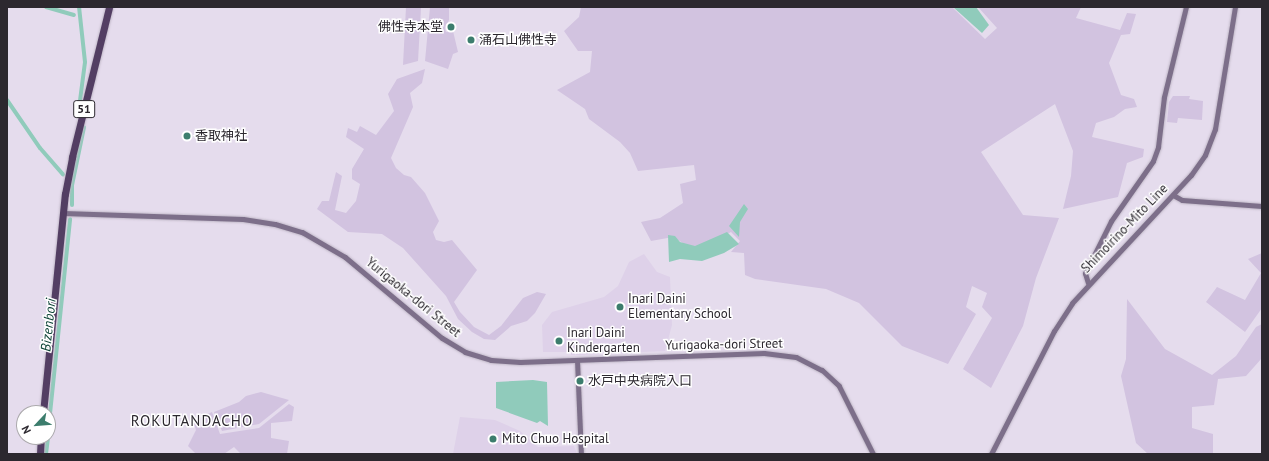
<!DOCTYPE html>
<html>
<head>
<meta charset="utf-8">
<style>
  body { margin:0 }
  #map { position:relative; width:1269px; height:461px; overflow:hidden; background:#e5dced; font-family:"PT Sans","Noto Sans JP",sans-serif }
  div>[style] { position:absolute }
  .built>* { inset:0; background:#ded1e9 }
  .green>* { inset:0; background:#d2c3e0 }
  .water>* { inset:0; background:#90cbbb }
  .canal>* { height:4px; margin:-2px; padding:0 2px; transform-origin:2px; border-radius:2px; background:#90cbbb }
  .roads { filter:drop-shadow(0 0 1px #c0b8c7) drop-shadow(0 0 1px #c0b8c7) }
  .secondary>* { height:5px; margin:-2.5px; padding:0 2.5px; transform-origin:2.5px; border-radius:2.5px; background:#7d6f8a }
  .highway>* { height:7px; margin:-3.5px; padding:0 3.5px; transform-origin:3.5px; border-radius:3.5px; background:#533e63 }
  .dots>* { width:11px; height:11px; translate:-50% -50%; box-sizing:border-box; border:2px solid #fff; border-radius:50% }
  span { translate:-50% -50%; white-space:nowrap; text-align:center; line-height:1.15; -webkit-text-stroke:3px #fff; paint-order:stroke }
  .shield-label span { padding:1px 3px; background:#fff; border:1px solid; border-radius:3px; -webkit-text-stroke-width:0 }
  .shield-label { font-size:12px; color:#2c282f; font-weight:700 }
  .poi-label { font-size:13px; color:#2c282f }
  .right { translate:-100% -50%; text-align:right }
  .left { translate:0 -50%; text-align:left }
  .street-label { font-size:13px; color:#2c282f }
  .water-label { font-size:14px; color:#0f4438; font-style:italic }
  .quarter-label { font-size:15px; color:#2c282f; letter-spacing:1px }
  .frame { position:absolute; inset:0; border:8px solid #2c282f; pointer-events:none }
  .north { position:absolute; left:16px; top:405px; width:40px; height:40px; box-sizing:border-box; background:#fff; border:1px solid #aba9ac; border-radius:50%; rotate:244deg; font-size:11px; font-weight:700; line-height:16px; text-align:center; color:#2c282f }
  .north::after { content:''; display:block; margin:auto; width:14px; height:18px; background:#3c7d6d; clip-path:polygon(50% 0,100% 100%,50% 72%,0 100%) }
</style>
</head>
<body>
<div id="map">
  <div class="built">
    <i style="clip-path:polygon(644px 254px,657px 272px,670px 277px,672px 325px,665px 351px,576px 355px,575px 330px,575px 355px,571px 355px,571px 352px,543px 352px,542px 325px,552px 312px,604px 297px,618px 286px,629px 262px)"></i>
    <i style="clip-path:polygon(460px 417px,495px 420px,520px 431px,538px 447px,574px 446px,577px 454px,453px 454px)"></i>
  </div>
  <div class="green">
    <i style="clip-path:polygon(406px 7px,421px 8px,418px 61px,403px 65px)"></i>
    <i style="clip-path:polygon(430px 7px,449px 7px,449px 20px,445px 29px,446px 32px,453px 31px,458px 52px,453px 54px,448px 69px,425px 61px)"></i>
    <i style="clip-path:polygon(581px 7px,952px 7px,985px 39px,997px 28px,978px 7px,1081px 7px,1076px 18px,1120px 30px,1127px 13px,1136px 14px,1130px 34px,1121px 35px,1109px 63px,1121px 95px,1134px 99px,1137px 107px,1125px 109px,1114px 117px,1096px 123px,1092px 137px,1144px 149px,1143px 157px,1127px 163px,1118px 197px,1063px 209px,1071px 176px,1073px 151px,1055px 104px,981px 152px,1023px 215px,1059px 218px,1036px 278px,1023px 326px,991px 388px,963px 369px,992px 318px,982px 307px,987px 293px,972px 286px,966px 307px,976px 314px,948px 364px,902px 346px,859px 303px,826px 289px,755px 279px,745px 275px,744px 253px,731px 252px,740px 241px,731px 232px,700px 248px,686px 245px,673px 237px,651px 241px,641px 222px,660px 218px,683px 203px,680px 184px,696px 180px,694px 165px,638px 171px,630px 153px,620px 142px,589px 119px,585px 109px,557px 90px,590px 72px,592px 51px,578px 51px,564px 31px,579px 17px)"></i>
    <i style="clip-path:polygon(425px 69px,422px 83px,410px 93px,413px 107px,391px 158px,396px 168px,404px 175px,411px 177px,425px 193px,439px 221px,433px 232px,436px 240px,444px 242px,452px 240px,477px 270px,454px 302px,460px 312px,474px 327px,489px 335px,501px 326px,523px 298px,537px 292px,546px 294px,535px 313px,527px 321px,511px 326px,495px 340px,484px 339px,472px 332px,458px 319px,446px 296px,403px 248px,382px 234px,348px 232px,317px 209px,322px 201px,329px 201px,336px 172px,342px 176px,335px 210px,346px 213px,356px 201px,360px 184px,352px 179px,352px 169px,364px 149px,346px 137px,348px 128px,357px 132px,360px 126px,376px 135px,394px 111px,388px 94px,397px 79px)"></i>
    <i style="clip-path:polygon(1173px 96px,1190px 96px,1189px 99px,1203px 101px,1202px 120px,1178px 118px,1177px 123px,1167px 122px,1169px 102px)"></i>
    <i style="clip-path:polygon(1262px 253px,1262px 308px,1245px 332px,1206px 302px,1217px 287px,1245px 300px,1261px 273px,1248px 259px)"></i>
    <i style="clip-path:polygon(1127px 299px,1165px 349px,1212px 375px,1236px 356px,1256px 327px,1262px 324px,1262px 358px,1246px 376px,1218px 379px,1214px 405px,1192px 407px,1192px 428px,1213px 434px,1213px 454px,1148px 454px,1136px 443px,1121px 376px,1126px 359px)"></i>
    <i style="clip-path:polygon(261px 392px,289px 400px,259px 424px,222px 431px,214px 412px,239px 402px,246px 396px)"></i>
    <i style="clip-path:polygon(289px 404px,294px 407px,292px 421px,271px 423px,271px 438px,289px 441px,287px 454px,241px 454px,234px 447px,224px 454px,196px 454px,188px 446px,196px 430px,193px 421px,212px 412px,220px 434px,259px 428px)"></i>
  </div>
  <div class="water">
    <i style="clip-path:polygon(953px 7px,976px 7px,989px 25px,982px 33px)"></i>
    <i style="clip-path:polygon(744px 204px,748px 209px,740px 222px,739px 237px,729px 226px)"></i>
    <i style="clip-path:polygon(727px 232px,739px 244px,724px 253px,702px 261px,680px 259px,669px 262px,668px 235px,675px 236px,680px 242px,695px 246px)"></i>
    <i style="clip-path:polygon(533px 380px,547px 382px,548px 426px,540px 421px,537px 423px,496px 408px,496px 382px)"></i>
  </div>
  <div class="canal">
    <i style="left:46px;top:7px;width:29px;rotate:16deg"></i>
    <i style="left:7px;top:100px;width:58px;rotate:55.5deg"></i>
    <i style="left:40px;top:148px;width:35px;rotate:49deg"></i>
    <i style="left:78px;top:116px;width:54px;rotate:-82.6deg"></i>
    <i style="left:85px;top:62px;width:55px;rotate:-96.2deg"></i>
    <i style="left:72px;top:205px;width:20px;rotate:-90deg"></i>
    <i style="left:72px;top:185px;width:59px;rotate:-78.3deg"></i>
    <i style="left:48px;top:433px;width:215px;rotate:-84.1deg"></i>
    <i style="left:46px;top:454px;width:17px;rotate:-83deg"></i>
  </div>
  <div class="roads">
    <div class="secondary">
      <i style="left:1173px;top:195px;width:10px;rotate:29deg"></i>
      <i style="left:1182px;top:200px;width:80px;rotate:4.3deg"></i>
      <i style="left:63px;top:213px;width:180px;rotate:1.9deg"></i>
      <i style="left:243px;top:219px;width:32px;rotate:9deg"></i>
      <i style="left:275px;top:224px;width:28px;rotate:17deg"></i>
      <i style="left:302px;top:232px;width:50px;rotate:30.2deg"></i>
      <i style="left:345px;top:257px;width:126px;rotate:39.9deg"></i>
      <i style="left:442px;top:338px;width:27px;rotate:31deg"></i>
      <i style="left:465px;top:352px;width:27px;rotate:17deg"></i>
      <i style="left:491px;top:360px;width:29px;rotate:4deg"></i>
      <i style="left:520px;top:362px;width:244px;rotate:-2.1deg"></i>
      <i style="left:764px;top:353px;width:32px;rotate:7deg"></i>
      <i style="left:796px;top:357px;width:29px;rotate:27deg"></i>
      <i style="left:822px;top:370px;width:23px;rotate:43deg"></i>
      <i style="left:839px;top:386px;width:76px;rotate:63.4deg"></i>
      <i style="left:1088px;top:283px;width:10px;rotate:-107deg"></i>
      <i style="left:1085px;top:273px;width:58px;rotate:-63.4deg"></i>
      <i style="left:1111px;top:221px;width:73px;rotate:-55deg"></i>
      <i style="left:1153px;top:161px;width:15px;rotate:-70deg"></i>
      <i style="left:1158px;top:147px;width:50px;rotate:-83.2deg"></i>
      <i style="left:1164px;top:97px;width:93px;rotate:-76.3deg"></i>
      <i style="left:577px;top:360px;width:94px;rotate:87.6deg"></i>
      <i style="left:991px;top:454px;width:138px;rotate:-62.9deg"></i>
      <i style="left:1054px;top:331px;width:33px;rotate:-57deg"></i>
      <i style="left:1072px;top:303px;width:175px;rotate:-47.1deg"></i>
      <i style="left:1191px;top:175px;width:24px;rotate:-55deg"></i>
      <i style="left:1205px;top:155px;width:28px;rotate:-69deg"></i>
      <i style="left:1215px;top:129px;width:124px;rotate:-80.7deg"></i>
    </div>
    <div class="highway">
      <i style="left:43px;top:413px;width:220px;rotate:-84.3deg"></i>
      <i style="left:65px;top:194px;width:38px;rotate:-79deg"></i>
      <i style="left:72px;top:157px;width:154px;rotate:-76.1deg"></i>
      <i style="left:40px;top:454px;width:17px;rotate:-87deg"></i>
    </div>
  </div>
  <div class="dots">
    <i style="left:451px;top:27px;background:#3c7d6d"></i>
    <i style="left:471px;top:40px;background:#3c7d6d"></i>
    <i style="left:187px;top:136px;background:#3c7d6d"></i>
    <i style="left:620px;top:307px;background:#3c7d6d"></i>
    <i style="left:559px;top:341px;background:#3c7d6d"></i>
    <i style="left:580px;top:381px;background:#3c7d6d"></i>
    <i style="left:493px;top:439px;background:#3c7d6d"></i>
  </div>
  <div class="shield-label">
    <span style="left:84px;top:109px">51</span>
  </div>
  <div class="poi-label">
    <span class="right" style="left:443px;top:27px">佛性寺本堂</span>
    <span class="left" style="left:479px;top:40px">涌石山佛性寺</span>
    <span class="left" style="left:195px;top:136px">香取神社</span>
    <span class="left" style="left:628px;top:307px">Inari Daini<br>Elementary School</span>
    <span class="left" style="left:567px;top:341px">Inari Daini<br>Kindergarten</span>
    <span class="left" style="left:588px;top:381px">水戸中央病院入口</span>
    <span class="left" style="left:502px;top:439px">Mito Chuo Hospital</span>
  </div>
  <div class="street-label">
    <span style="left:1125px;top:229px;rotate:-46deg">Shimoirino-Mito Line</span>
    <span style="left:413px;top:298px;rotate:39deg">Yurigaoka-dori Street</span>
    <span style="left:724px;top:345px;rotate:-1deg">Yurigaoka-dori Street</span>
  </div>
  <div class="water-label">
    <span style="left:48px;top:325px;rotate:-84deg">Bizenbori</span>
  </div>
  <div class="quarter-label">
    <span style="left:192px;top:421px">ROKUTANDACHO</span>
  </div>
  <div class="frame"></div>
  <div class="north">N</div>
</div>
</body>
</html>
